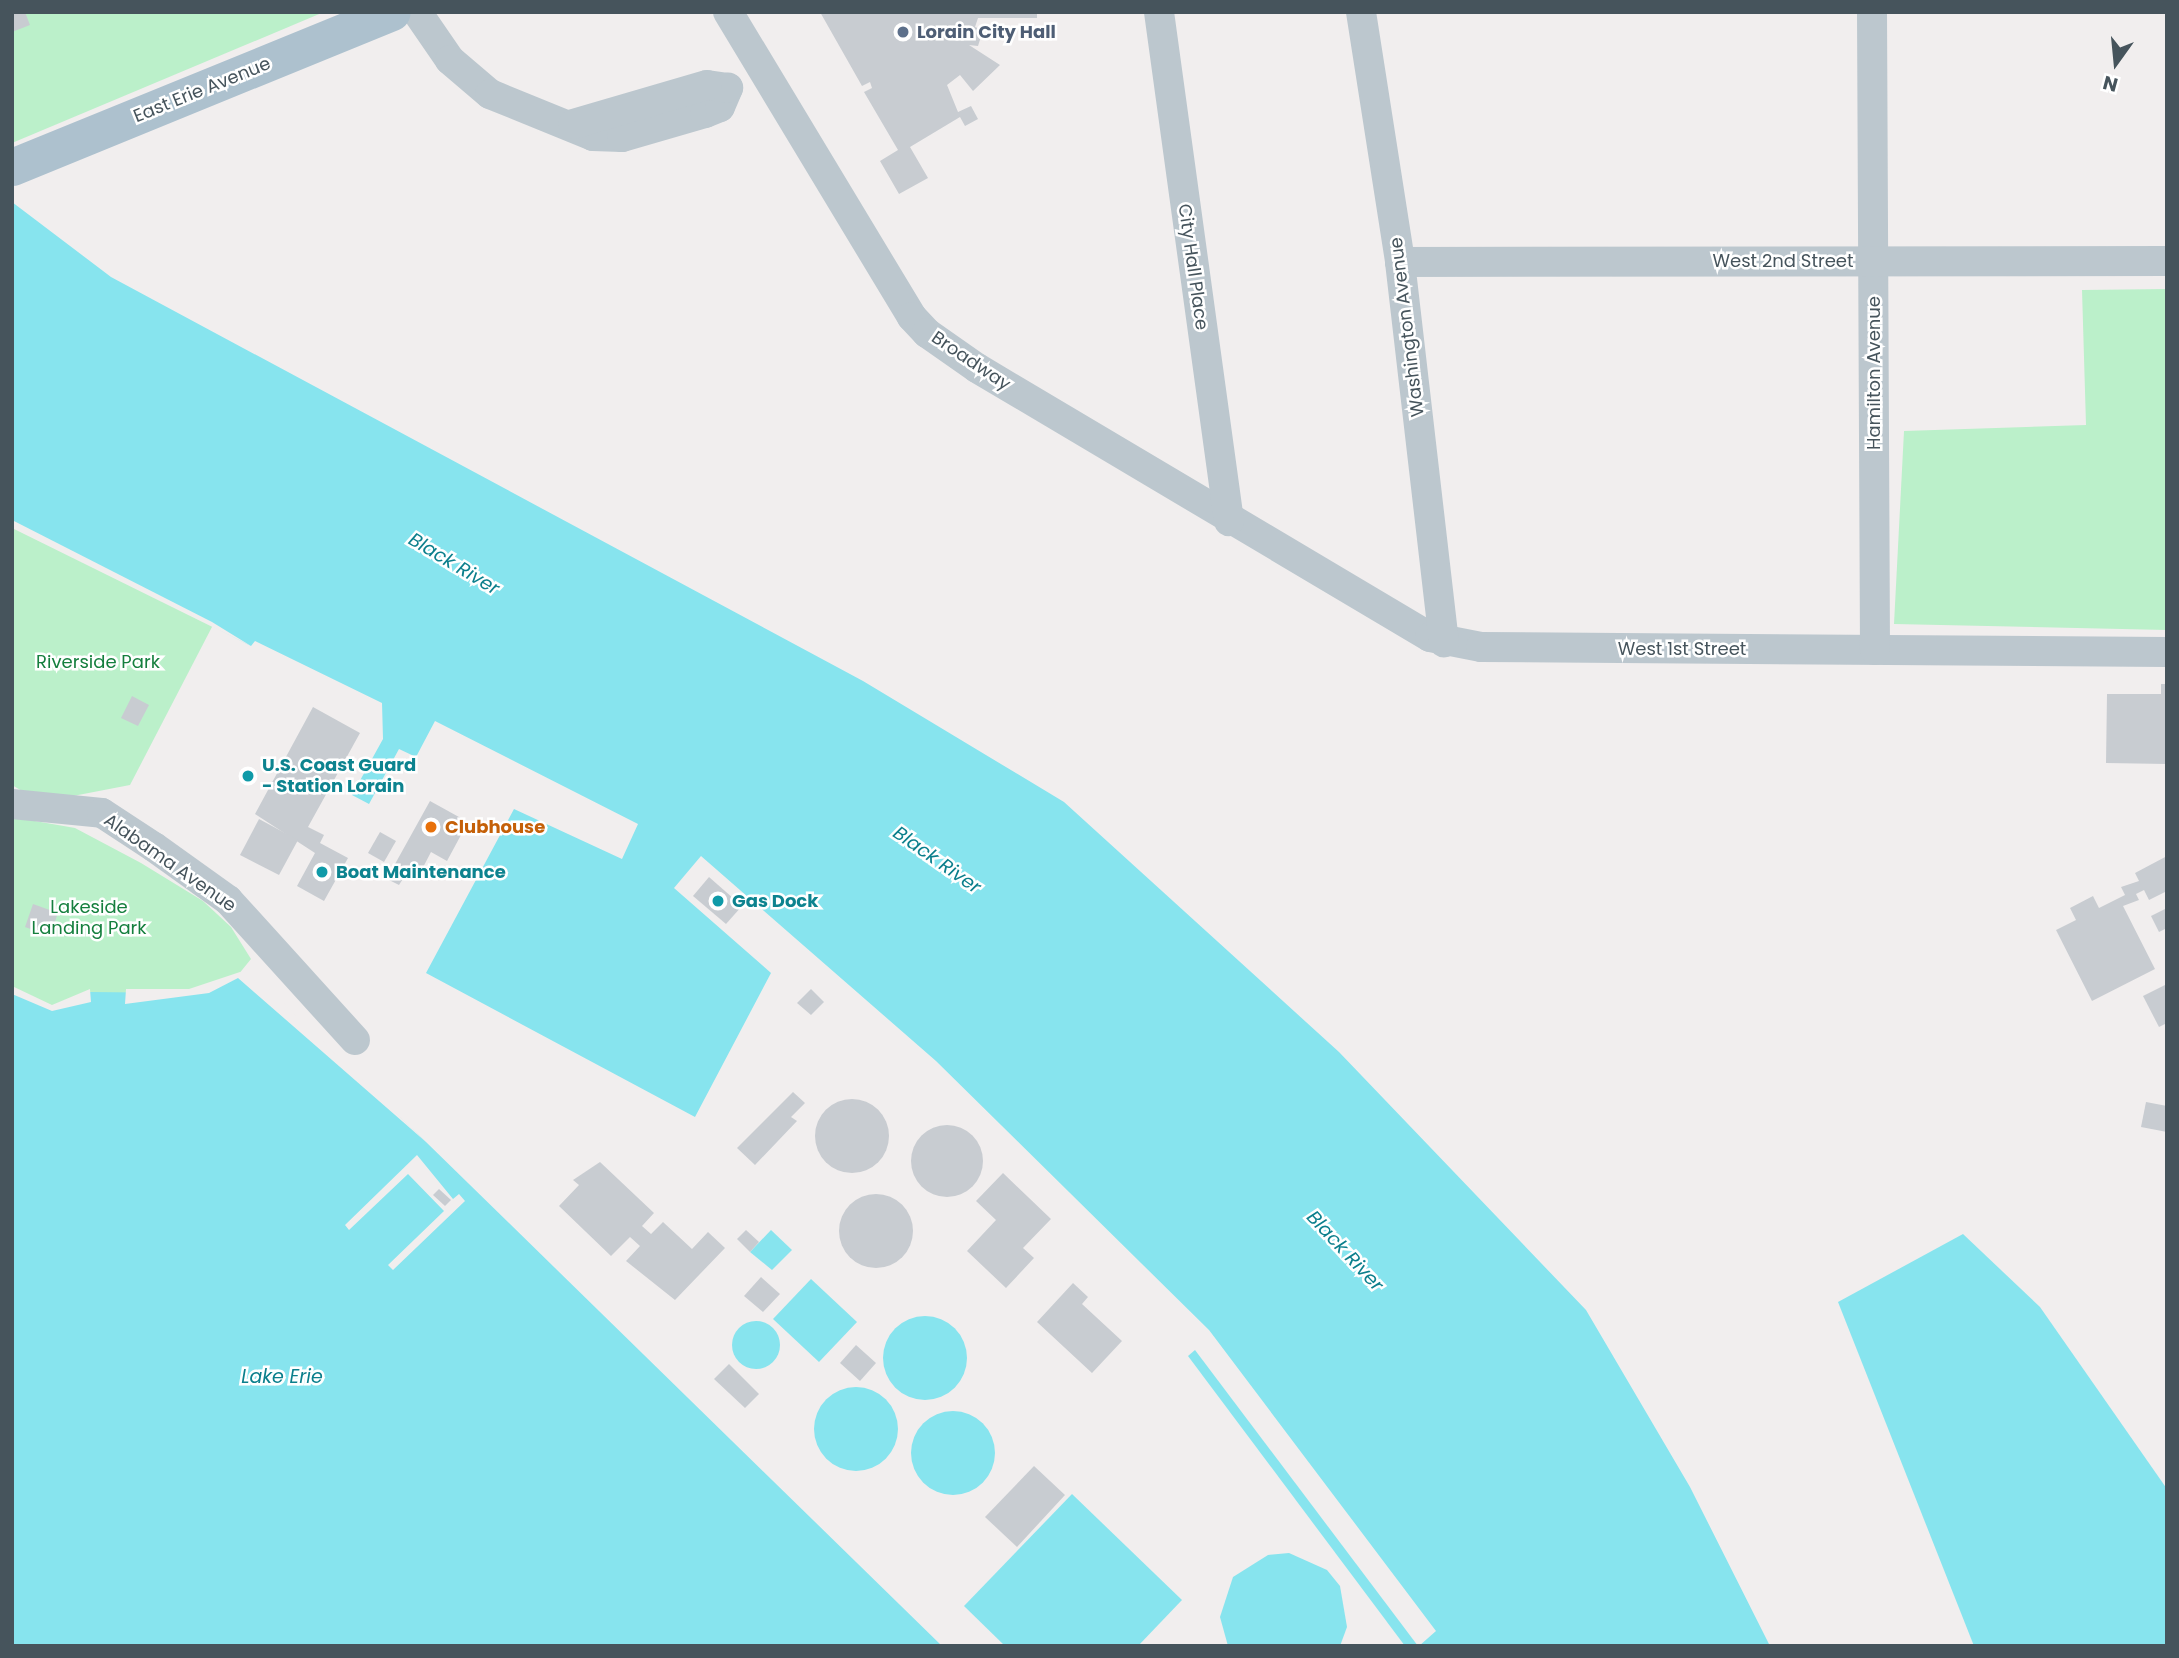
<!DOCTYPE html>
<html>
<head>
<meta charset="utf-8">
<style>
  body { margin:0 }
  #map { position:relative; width:2179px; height:1658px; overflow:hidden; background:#f1eeee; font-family:Poppins,sans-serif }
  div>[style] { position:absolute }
  .green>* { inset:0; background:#bbf0ca }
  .water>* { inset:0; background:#87e4ee }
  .round { border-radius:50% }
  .pier>* { inset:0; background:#f1eeee }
  .building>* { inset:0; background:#c8ccd1 }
  .minor>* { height:30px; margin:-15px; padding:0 15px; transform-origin:15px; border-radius:15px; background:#bcc7ce }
  .major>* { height:37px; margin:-18.5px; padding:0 18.5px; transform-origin:18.5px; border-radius:18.5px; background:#adc1ce }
  .dots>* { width:19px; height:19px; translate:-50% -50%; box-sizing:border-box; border:4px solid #fff; border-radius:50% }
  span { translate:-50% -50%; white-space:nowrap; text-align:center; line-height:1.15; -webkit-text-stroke:5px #fff; paint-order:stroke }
  .service-label { font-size:18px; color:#4e5e75; font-weight:700 }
  .left { translate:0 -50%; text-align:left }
  .street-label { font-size:18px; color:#46545c }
  .park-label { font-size:18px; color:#157f3e }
  .culture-label { font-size:18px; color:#0d838f; font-weight:700 }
  .food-label { font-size:18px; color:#c56008; font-weight:700 }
  .water-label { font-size:19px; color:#0b7f8c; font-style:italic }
  .frame { position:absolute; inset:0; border:14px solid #46545c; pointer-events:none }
  .north { position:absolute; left:2081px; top:28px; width:70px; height:70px; -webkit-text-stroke:5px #fff; paint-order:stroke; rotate:195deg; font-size:19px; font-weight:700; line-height:28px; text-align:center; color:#46545c }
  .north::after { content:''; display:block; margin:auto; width:24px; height:32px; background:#46545c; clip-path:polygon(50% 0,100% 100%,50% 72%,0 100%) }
</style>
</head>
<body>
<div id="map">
  <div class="green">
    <i style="clip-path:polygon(12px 12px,324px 12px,12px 143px)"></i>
    <i style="clip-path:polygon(2167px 289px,2167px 630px,1894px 624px,1904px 431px,2086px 425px,2082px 290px)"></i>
    <i style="clip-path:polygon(12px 524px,213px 625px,130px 785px,73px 796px,27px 794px,12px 785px)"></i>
    <i style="clip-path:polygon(12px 817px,75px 828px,141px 863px,203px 901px,231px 927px,251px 959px,238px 975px,189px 993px,126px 993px,51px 1009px,12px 989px)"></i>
  </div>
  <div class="water">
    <i style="clip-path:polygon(12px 202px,111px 277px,863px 681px,1064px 802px,1339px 1052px,1586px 1310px,1690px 1487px,1770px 1646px,1419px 1646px,1436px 1631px,1209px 1330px,936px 1061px,701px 856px,674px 888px,771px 973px,695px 1117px,426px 973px,514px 809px,622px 859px,638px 824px,435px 721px,416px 757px,399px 749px,369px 804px,352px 795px,383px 739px,382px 703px,255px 641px,251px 646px,12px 524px)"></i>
    <i style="clip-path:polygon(238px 975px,268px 992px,426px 1142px,942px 1646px,12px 1646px,12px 989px,52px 1009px,90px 992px,189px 993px)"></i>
    <i style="clip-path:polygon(771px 1230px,792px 1250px,772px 1270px,750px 1252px)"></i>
    <i style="clip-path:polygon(1963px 1234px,2040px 1307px,2167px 1489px,2167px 1646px,1974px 1646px,1838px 1302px)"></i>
    <i style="clip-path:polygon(811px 1279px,857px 1322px,819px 1362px,773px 1319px)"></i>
    <i class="round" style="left:883px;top:1316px;width:84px;height:84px"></i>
    <i class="round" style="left:732px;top:1321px;width:48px;height:48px"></i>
    <i style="clip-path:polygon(1195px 1350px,1418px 1646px,1405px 1646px,1188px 1356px)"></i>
    <i class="round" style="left:814px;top:1387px;width:84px;height:84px"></i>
    <i class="round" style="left:911px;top:1411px;width:84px;height:84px"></i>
    <i style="clip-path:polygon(1072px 1494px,1182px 1600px,1138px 1646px,1005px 1646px,964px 1606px)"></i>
    <i style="clip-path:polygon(1289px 1553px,1327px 1570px,1340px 1586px,1347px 1627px,1340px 1646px,1228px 1646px,1220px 1617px,1233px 1577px,1268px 1555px)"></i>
  </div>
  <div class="pier">
    <i style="clip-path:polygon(12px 520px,212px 622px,251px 646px,12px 528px)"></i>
    <i style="clip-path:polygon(240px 972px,270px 990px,426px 1142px,238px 978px,209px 993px,125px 1004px,126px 989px,189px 989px)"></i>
    <i style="clip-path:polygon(12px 986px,52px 1005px,90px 989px,91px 1002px,52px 1011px,12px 994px)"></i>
    <i style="clip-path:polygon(417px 1155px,453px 1199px,459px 1194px,465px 1201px,393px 1270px,388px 1265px,444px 1211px,408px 1174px,349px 1230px,345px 1225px)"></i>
  </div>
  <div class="building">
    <i style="clip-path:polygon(12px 12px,25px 12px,30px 25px,12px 32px)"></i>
    <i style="clip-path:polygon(820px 12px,1037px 12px,1037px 18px,978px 18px,975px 27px,983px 30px,978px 46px,969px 45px,1000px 65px,973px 91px,960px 75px,947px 85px,958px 112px,971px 106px,978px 119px,965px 126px,960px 117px,910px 147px,928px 178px,899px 194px,880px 161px,898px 150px,864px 92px,872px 88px,870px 82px,862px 86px)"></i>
    <i style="clip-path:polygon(2161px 684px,2167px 684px,2167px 764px,2106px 763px,2107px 694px,2161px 694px)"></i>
    <i style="clip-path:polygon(132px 696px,149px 705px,138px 726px,121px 718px)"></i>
    <i style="clip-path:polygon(313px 707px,360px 733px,308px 827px,324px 835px,320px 843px,348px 858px,324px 901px,297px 886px,315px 853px,255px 814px)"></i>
    <i style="clip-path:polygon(430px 801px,468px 822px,447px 861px,431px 852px,418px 877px,395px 864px)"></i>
    <i style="clip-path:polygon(259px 819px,298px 840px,279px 875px,240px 855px)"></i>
    <i style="clip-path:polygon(380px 832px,396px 841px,384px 862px,368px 853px)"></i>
    <i style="clip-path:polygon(2167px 856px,2167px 891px,2149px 900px,2144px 890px,2136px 894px,2139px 900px,2123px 906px,2155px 969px,2092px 1001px,2056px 930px,2076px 920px,2070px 908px,2093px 896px,2099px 908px,2125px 895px,2121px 887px,2139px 881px,2135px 873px)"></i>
    <i style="clip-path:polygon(390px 869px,404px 877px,399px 885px,385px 878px)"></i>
    <i style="clip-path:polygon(709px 877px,742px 906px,726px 924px,693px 896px)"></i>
    <i style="clip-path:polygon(33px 904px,58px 913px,50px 936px,25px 927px)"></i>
    <i style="clip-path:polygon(2167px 908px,2167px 928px,2159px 932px,2151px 916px)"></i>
    <i style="clip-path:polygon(2165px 985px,2167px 1023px,2159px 1027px,2143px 996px)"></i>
    <i style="clip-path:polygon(811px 989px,824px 1002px,811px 1015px,797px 1003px)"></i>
    <i style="clip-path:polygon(793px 1092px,805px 1103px,791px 1117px,797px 1121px,755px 1165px,737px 1148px)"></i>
    <i class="round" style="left:815px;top:1099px;width:74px;height:74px"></i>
    <i style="clip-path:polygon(2146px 1102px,2167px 1106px,2167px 1132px,2141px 1127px)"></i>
    <i class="round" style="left:911px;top:1125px;width:72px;height:72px"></i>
    <i style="clip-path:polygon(600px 1162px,654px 1213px,642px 1226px,651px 1234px,663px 1222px,692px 1249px,708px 1232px,725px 1248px,675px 1300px,626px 1261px,640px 1246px,630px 1237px,611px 1256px,559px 1206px,579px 1185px,573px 1180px)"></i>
    <i style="clip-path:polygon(1003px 1173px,1051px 1219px,1023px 1248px,1034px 1258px,1006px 1288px,967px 1251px,996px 1220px,976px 1201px)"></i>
    <i style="clip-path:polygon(439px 1189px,451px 1200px,445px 1206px,433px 1195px)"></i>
    <i class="round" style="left:839px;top:1194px;width:74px;height:74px"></i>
    <i style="clip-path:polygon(746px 1230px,759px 1242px,750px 1252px,737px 1239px)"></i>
    <i style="clip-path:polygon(761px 1277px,780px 1294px,763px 1312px,744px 1296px)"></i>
    <i style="clip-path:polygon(1073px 1283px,1088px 1297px,1082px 1304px,1122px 1341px,1092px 1373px,1037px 1322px)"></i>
    <i style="clip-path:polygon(856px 1345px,876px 1363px,860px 1381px,840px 1363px)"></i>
    <i style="clip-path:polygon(729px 1364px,759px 1394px,745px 1408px,714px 1379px)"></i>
    <i style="clip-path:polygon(1034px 1466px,1065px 1495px,1017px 1547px,985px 1517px)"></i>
  </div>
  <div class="minor">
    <i style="left:417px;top:12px;width:58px;rotate:55.5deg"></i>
    <i style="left:450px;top:60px;width:52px;rotate:40.4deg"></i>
    <i style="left:490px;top:94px;width:111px;rotate:22.2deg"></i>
    <i style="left:593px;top:136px;width:29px;rotate:2deg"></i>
    <i style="left:622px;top:137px;width:86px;rotate:-16.1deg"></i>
    <i style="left:705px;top:113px;width:16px;rotate:-22deg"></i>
    <i style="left:720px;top:107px;width:21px;rotate:-67deg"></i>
    <i style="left:728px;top:88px;width:21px;rotate:-172deg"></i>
    <i style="left:707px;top:85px;width:139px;rotate:163.7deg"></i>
    <i style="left:728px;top:12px;width:356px;rotate:58.9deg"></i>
    <i style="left:912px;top:317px;width:22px;rotate:47deg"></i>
    <i style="left:927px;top:333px;width:61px;rotate:35deg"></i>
    <i style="left:977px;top:368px;width:527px;rotate:30.7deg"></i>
    <i style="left:1430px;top:637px;width:52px;rotate:11.1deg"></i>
    <i style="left:1481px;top:647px;width:686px;rotate:0.42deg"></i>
    <i style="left:1159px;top:12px;width:514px;rotate:82.17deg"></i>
    <i style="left:1361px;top:12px;width:253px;rotate:81.1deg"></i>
    <i style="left:1400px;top:262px;width:383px;rotate:83.4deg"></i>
    <i style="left:1872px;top:12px;width:638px;rotate:89.73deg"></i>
    <i style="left:1400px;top:262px;width:767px;rotate:-0.07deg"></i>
    <i style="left:12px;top:804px;width:90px;rotate:5.7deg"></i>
    <i style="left:102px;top:813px;width:62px;rotate:33.2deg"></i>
    <i style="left:154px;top:847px;width:91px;rotate:35.6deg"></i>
    <i style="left:228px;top:900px;width:189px;rotate:47.8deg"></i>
  </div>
  <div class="major">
    <i style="left:12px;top:167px;width:410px;rotate:-22.2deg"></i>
  </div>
  <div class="dots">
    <i style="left:903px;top:32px;background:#5c6f8a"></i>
    <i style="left:248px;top:776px;background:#0f9aa8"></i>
    <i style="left:431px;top:827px;background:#e8710a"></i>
    <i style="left:322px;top:872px;background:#0f9aa8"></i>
    <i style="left:718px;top:901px;background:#0f9aa8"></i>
  </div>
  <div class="service-label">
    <span class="left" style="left:917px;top:32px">Lorain City Hall</span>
  </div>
  <div class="street-label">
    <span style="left:202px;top:90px;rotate:-22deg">East Erie Avenue</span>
    <span style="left:1783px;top:261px">West 2nd Street</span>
    <span style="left:1193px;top:267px;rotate:82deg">City Hall Place</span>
    <span style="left:1407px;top:327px;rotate:-97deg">Washington Avenue</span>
    <span style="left:971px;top:361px;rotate:34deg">Broadway</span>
    <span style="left:1874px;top:373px;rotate:-90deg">Hamilton Avenue</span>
    <span style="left:1682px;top:649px">West 1st Street</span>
    <span style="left:170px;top:863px;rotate:35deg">Alabama Avenue</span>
  </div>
  <div class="park-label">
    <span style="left:98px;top:662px">Riverside Park</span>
    <span style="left:89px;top:918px">Lakeside<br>Landing Park</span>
  </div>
  <div class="culture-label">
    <span class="left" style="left:262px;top:776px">U.S. Coast Guard<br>- Station Lorain</span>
    <span class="left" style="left:336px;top:872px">Boat Maintenance</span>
    <span class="left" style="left:732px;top:901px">Gas Dock</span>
  </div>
  <div class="food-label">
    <span class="left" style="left:445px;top:827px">Clubhouse</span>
  </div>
  <div class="water-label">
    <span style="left:454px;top:564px;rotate:31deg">Black River</span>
    <span style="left:937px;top:860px;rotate:35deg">Black River</span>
    <span style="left:1345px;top:1251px;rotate:47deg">Black River</span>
    <span style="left:282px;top:1377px">Lake Erie</span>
  </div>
  <div class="frame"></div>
  <div class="north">N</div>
</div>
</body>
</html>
